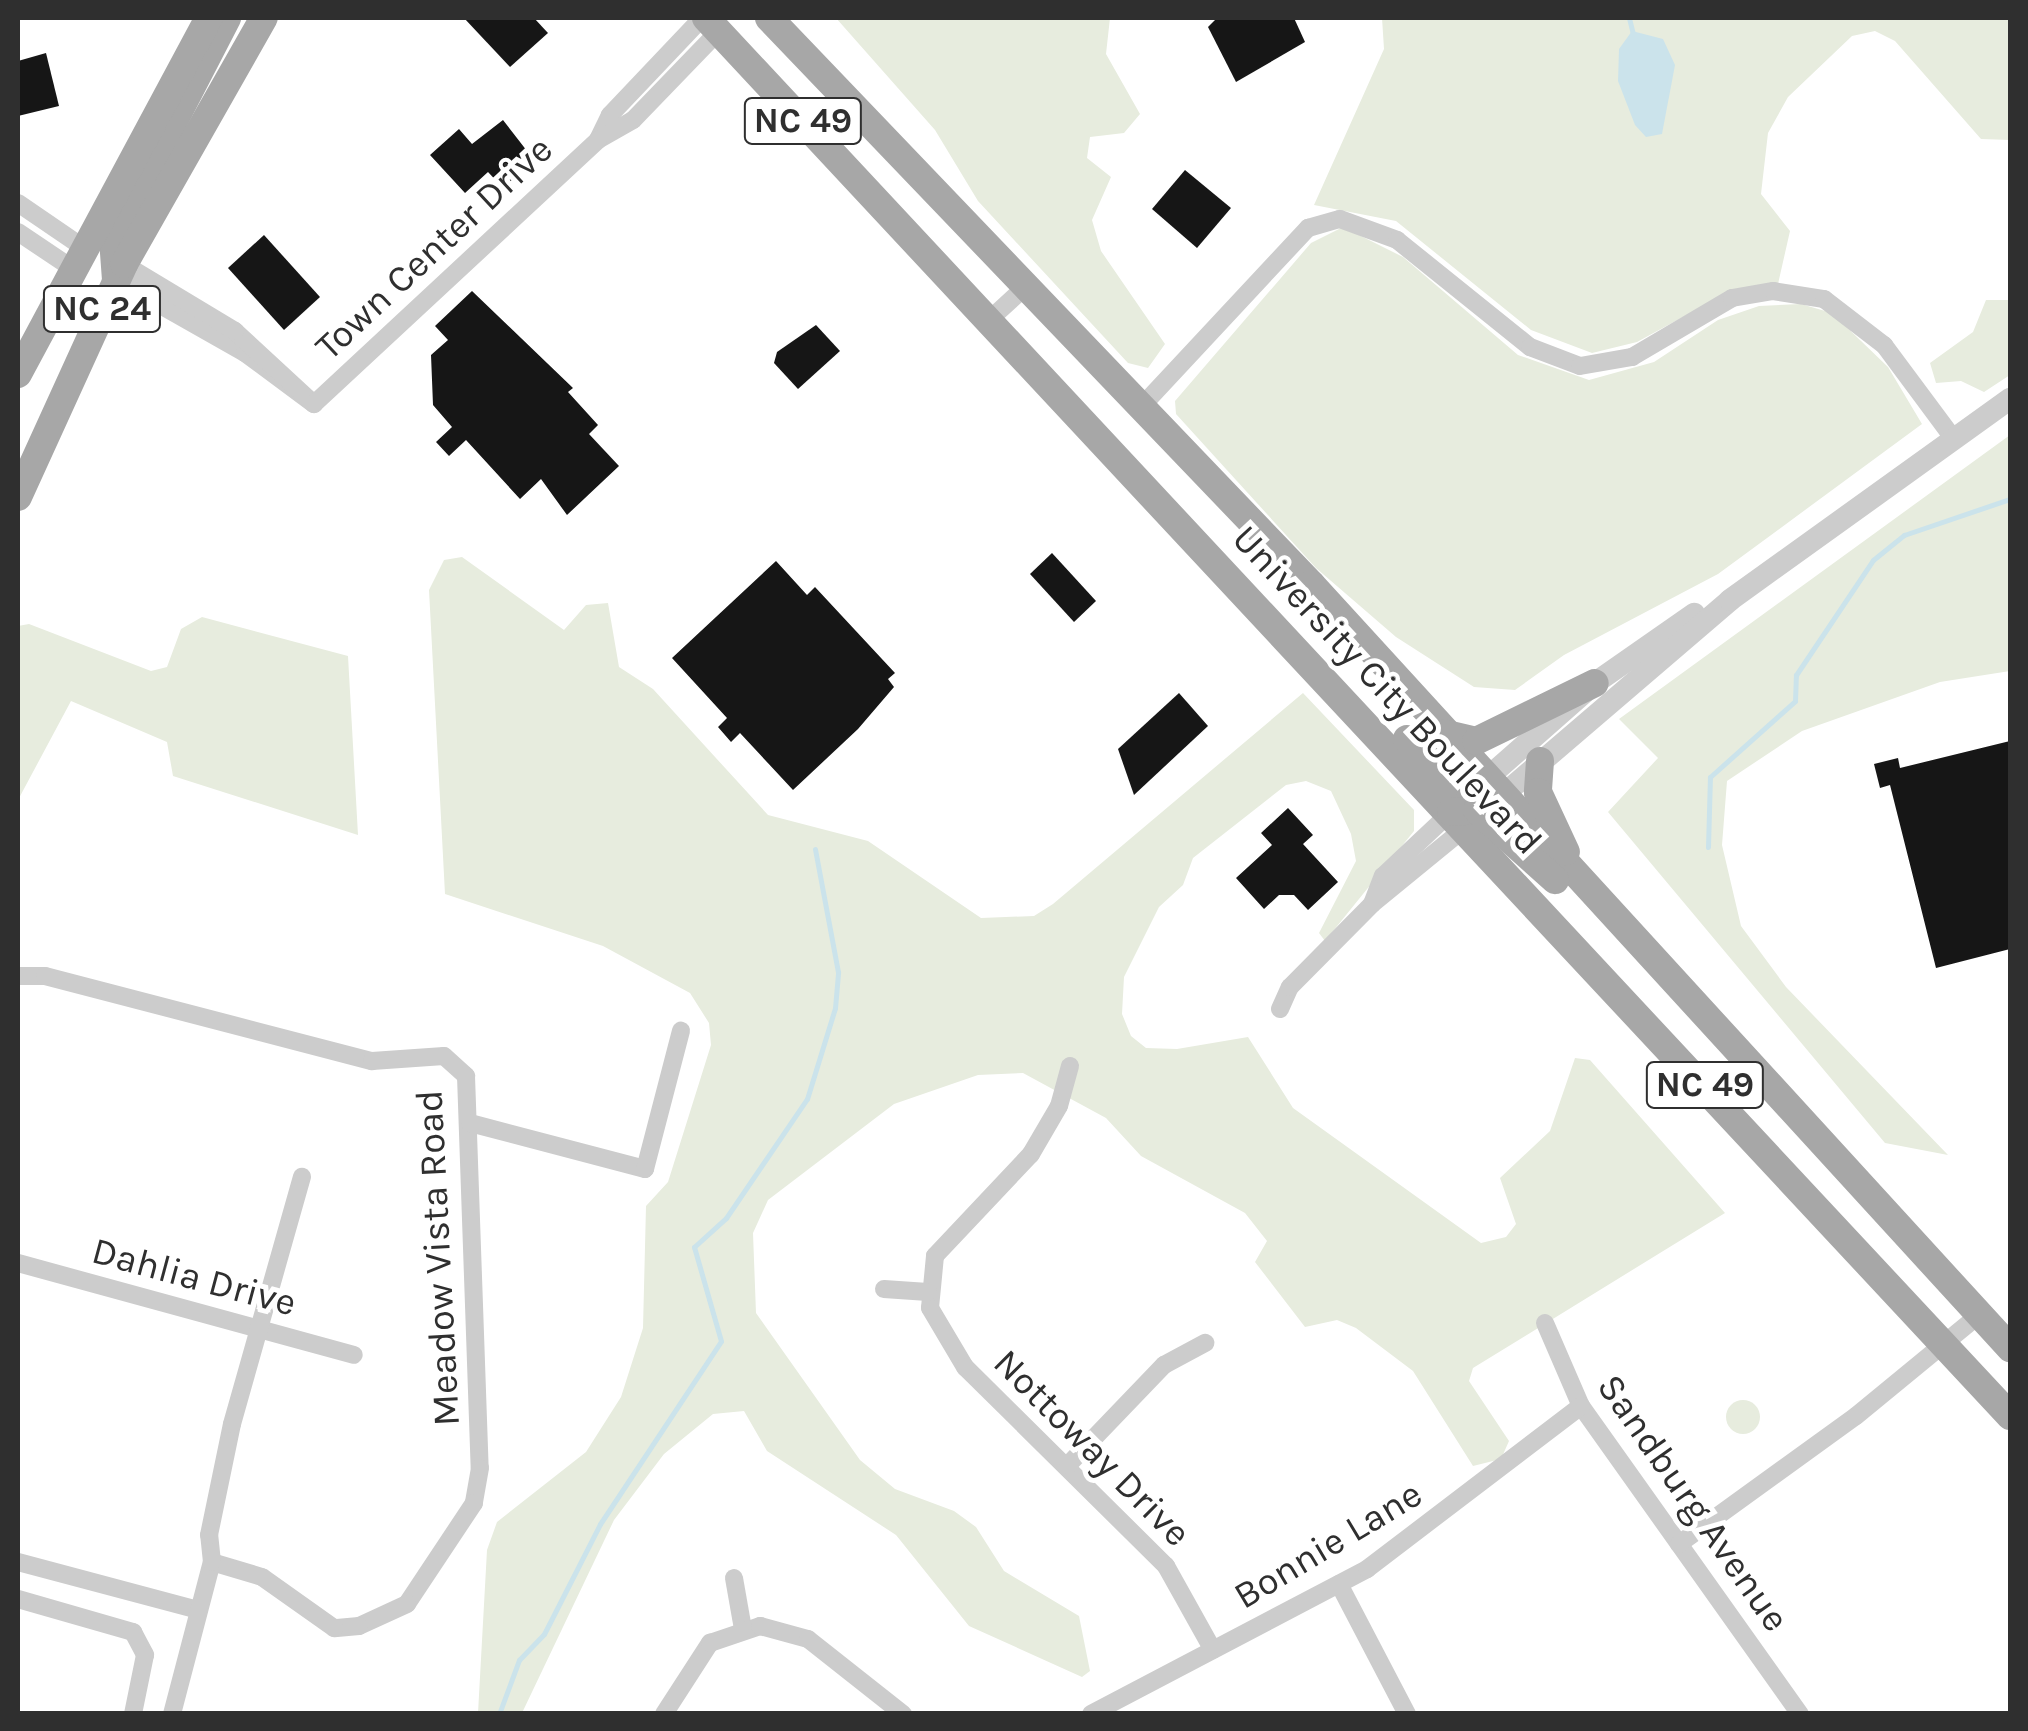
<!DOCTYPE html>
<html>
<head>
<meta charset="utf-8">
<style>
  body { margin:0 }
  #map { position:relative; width:2028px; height:1731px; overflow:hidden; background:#fff; font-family:Karla,sans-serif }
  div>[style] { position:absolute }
  .green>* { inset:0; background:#e7ecde }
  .round { border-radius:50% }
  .water>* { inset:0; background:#cbe3eb }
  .stream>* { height:5px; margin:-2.5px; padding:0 2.5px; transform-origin:2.5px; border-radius:2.5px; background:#cbe3eb }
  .building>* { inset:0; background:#161616 }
  .minor>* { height:18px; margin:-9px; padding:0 9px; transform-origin:9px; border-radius:9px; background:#ccc }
  .tertiary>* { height:22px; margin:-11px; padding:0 11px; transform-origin:11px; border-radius:11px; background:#ccc }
  .primary>* { height:28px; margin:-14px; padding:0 14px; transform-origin:14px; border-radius:14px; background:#a7a7a7 }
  span { translate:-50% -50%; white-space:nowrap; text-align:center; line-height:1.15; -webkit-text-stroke:10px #fff; paint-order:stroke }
  .shield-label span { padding:2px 8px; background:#fff; border:2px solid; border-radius:8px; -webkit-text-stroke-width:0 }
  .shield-label { font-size:35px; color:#2f2f2f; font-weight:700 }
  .street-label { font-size:38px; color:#2f2f2f }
  .frame { position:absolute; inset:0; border:20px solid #2f2f2f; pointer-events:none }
</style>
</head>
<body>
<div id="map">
  <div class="green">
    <i style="clip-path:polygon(836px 18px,1110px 18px,1106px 54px,1140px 114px,1124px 133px,1090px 137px,1087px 158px,1111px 177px,1092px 220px,1101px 251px,1165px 344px,1148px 368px,1128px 363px,978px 201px,935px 130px)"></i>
    <i style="clip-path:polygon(1382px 18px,2010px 18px,2010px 140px,1981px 139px,1895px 41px,1875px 31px,1852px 36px,1788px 97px,1768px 133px,1761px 194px,1790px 231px,1778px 284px,1725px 294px,1637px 342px,1592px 353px,1531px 330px,1396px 221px,1314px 205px,1384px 49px)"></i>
    <i style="clip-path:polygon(1343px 227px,1403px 257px,1518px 355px,1589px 380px,1654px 362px,1718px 320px,1759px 306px,1801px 304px,1832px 313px,1888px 367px,1922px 424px,1718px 574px,1564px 655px,1515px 690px,1474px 687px,1396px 637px,1316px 568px,1176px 414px,1175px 401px,1311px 243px)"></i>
    <i style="clip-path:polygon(1986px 300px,2010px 300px,2010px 375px,1984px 392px,1961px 381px,1936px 383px,1930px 363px,1973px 332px)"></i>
    <i style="clip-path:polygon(2010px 435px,2010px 671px,1940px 682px,1802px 731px,1727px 781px,1722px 845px,1741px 926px,1786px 987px,1948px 1155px,1885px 1143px,1608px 812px,1658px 758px,1619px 719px)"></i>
    <i style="clip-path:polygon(462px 557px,564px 630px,586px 605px,608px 603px,619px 667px,653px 689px,768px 815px,868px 841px,981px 918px,1034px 916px,1053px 904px,1303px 693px,1414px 810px,1414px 831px,1325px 941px,1319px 933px,1356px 861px,1351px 834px,1331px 791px,1306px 781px,1286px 785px,1193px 858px,1183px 885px,1159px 907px,1124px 977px,1122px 1014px,1131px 1036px,1146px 1048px,1177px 1049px,1248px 1037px,1293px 1108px,1481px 1243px,1506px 1237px,1516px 1224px,1500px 1178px,1550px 1131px,1575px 1058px,1590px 1060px,1725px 1213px,1473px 1368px,1469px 1381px,1509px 1441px,1501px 1459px,1473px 1466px,1413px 1371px,1356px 1328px,1337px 1320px,1305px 1327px,1255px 1262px,1267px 1241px,1245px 1213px,1141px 1156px,1106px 1118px,1023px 1073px,978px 1075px,894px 1104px,768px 1200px,753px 1233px,756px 1313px,860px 1460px,895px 1489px,954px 1511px,976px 1527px,1004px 1571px,1079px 1616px,1090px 1671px,1082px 1677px,969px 1626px,896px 1535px,767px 1451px,744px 1411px,713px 1414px,664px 1454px,614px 1520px,522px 1713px,478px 1713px,487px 1550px,497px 1522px,586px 1452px,621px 1397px,643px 1328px,646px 1206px,668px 1182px,711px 1045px,709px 1023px,690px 993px,603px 946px,445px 894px,429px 590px,444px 560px)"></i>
    <i style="clip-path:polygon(202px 617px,348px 656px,358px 835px,173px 776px,167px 742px,71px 701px,18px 800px,18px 626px,29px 624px,151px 671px,167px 667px,181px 629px)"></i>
    <i class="round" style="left:1726px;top:1400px;width:34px;height:34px"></i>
  </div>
  <div class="water">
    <i style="clip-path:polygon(1632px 31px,1663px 39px,1675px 65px,1662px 134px,1646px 137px,1635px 125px,1618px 81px,1619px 49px)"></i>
  </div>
  <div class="stream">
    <i style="left:1629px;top:18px;width:16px;rotate:76deg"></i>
    <i style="left:1708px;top:847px;width:70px;rotate:-88.4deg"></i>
    <i style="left:1710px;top:777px;width:114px;rotate:-41.8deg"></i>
    <i style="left:1795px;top:701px;width:26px;rotate:-88deg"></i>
    <i style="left:1796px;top:675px;width:138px;rotate:-56.2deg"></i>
    <i style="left:1873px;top:560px;width:40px;rotate:-39deg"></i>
    <i style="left:1904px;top:535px;width:112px;rotate:-18.8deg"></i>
    <i style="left:499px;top:1714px;width:58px;rotate:-69.7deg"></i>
    <i style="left:519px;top:1660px;width:36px;rotate:-46deg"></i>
    <i style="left:544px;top:1634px;width:123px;rotate:-63deg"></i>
    <i style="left:600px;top:1524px;width:219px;rotate:-56.5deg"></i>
    <i style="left:721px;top:1341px;width:98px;rotate:-106deg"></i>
    <i style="left:694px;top:1247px;width:43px;rotate:-42.2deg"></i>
    <i style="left:726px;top:1218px;width:144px;rotate:-55.8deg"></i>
    <i style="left:807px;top:1099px;width:95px;rotate:-72.9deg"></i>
    <i style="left:835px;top:1008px;width:36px;rotate:-85deg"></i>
    <i style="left:838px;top:972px;width:125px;rotate:-100.6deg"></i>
  </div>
  <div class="building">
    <i style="clip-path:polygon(464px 18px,534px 18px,548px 33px,510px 67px)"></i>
    <i style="clip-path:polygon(1217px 18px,1294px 18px,1305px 42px,1236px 82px,1208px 27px)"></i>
    <i style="clip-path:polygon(46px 53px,59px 106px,18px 116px,18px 61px)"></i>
    <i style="clip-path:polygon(503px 120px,534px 160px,503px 188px,488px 172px,465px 193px,430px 155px,459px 129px,472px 144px)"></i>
    <i style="clip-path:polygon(1185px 170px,1231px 208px,1197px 248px,1152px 209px)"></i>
    <i style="clip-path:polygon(264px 235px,320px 297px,284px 330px,228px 268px)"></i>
    <i style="clip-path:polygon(472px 291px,573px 388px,568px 392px,598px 425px,589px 434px,619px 466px,567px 515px,541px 479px,520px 499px,466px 440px,449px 456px,436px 442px,452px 427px,433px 405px,431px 355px,448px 340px,435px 326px)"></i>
    <i style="clip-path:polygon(816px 325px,840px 351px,798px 389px,774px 363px,777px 352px)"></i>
    <i style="clip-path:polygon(1052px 553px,1096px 601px,1074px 622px,1030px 574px)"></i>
    <i style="clip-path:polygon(776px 561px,807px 595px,815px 587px,895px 673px,888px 679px,894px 687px,858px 729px,793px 790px,740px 733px,731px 742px,718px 727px,727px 718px,672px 658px)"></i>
    <i style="clip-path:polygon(1179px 693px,1208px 726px,1134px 795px,1118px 749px)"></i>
    <i style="clip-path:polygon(2010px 741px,2010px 949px,1936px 968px,1890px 785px,1880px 788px,1874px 764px,1898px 758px,1900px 768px)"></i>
    <i style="clip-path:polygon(1288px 808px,1313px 835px,1303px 844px,1338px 882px,1308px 910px,1294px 895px,1279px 895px,1264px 909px,1236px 878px,1272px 845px,1261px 833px)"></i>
  </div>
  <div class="minor">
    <i style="left:702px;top:18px;width:134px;rotate:133.5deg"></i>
    <i style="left:610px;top:115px;width:28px;rotate:116deg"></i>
    <i style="left:598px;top:140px;width:40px;rotate:-29.7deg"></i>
    <i style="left:633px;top:120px;width:124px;rotate:-46deg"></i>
    <i style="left:18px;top:203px;width:76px;rotate:34.3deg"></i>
    <i style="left:18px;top:232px;width:63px;rotate:33.9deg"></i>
    <i style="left:116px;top:280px;width:148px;rotate:29.5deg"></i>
    <i style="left:245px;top:353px;width:86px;rotate:36.5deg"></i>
    <i style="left:314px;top:404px;width:108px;rotate:-137.3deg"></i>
    <i style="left:235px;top:331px;width:130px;rotate:-148.9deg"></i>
    <i style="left:988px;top:321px;width:52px;rotate:-42.6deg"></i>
    <i style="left:314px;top:404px;width:388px;rotate:-42.9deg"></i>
    <i style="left:1141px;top:407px;width:245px;rotate:-47deg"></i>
    <i style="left:1308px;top:228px;width:33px;rotate:-16deg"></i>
    <i style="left:1340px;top:219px;width:61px;rotate:20.2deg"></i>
    <i style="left:1397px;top:240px;width:171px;rotate:38.8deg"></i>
    <i style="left:1530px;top:347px;width:53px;rotate:20.8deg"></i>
    <i style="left:1580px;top:366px;width:53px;rotate:-9.8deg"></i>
    <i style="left:1632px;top:357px;width:116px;rotate:-30.5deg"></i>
    <i style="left:1732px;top:298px;width:42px;rotate:-9.7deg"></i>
    <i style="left:1773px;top:291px;width:52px;rotate:8.9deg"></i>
    <i style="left:1824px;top:299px;width:76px;rotate:37.5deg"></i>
    <i style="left:1884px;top:345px;width:116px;rotate:53.4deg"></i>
    <i style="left:1372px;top:904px;width:30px;rotate:-69deg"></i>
    <i style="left:1383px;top:876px;width:93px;rotate:-43.3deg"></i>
    <i style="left:18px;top:976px;width:27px"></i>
    <i style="left:45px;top:976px;width:338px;rotate:14.6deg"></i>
    <i style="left:372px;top:1061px;width:72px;rotate:-4deg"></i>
    <i style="left:444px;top:1056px;width:30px;rotate:42deg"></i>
    <i style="left:466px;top:1076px;width:392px;rotate:88deg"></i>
    <i style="left:480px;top:1468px;width:36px;rotate:100deg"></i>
    <i style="left:474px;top:1503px;width:121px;rotate:123.6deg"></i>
    <i style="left:407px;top:1604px;width:53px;rotate:155.4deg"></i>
    <i style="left:359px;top:1626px;width:25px;rotate:175deg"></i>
    <i style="left:334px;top:1628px;width:88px;rotate:-144.7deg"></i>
    <i style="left:262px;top:1577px;width:52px;rotate:-163.3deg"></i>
    <i style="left:1280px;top:1009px;width:24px;rotate:-66deg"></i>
    <i style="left:1290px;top:987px;width:117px;rotate:-45.3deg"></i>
    <i style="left:1372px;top:904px;width:120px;rotate:-39.3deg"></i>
    <i style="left:1070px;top:1066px;width:41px;rotate:105.4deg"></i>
    <i style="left:1059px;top:1106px;width:56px;rotate:120.3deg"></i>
    <i style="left:1031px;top:1154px;width:140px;rotate:133.3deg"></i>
    <i style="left:935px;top:1256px;width:52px;rotate:95.5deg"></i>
    <i style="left:930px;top:1308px;width:69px;rotate:59.3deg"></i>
    <i style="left:965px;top:1367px;width:283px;rotate:44.7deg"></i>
    <i style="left:1166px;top:1566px;width:96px;rotate:60.8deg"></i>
    <i style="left:470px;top:1123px;width:181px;rotate:14.7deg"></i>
    <i style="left:645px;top:1169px;width:143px;rotate:-75.4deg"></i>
    <i style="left:18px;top:1263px;width:348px;rotate:15.3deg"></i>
    <i style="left:884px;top:1289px;width:44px;rotate:3.9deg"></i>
    <i style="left:1545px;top:1323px;width:90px;rotate:66.6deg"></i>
    <i style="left:1581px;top:1406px;width:378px;rotate:54.6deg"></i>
    <i style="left:1068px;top:1465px;width:139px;rotate:-46.2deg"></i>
    <i style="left:1164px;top:1365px;width:47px;rotate:-28.2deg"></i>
    <i style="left:1679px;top:1544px;width:218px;rotate:-35.9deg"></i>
    <i style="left:1856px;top:1416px;width:159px;rotate:-39.4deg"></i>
    <i style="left:18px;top:1562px;width:187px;rotate:14.9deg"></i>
    <i style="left:734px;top:1578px;width:52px;rotate:80deg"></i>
    <i style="left:1339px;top:1584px;width:147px;rotate:62.4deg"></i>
    <i style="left:18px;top:1599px;width:120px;rotate:16deg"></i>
    <i style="left:133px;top:1632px;width:26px;rotate:62deg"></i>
    <i style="left:145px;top:1655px;width:60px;rotate:101.5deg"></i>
    <i style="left:172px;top:1714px;width:157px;rotate:-75.3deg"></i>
    <i style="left:212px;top:1562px;width:27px;rotate:-96deg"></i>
    <i style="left:209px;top:1535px;width:113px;rotate:-78.3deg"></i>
    <i style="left:232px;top:1424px;width:257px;rotate:-74.2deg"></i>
    <i style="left:664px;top:1714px;width:85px;rotate:-57.1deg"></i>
    <i style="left:710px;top:1643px;width:53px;rotate:-18.8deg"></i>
    <i style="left:760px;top:1626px;width:50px;rotate:15.2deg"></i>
    <i style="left:808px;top:1639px;width:121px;rotate:38.3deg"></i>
    <i style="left:1091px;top:1714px;width:312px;rotate:-27.7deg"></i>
    <i style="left:1367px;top:1569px;width:269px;rotate:-37.3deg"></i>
  </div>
  <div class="tertiary">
    <i style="left:1477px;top:787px;width:157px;rotate:-41.4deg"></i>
    <i style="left:1595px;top:683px;width:121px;rotate:-34.9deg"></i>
    <i style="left:1490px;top:806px;width:316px;rotate:-40.6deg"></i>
    <i style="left:1730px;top:600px;width:345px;rotate:-35.7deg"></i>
  </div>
  <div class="primary">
    <i style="left:706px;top:18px;width:1912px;rotate:46.99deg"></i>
    <i style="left:769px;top:18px;width:784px;rotate:46.24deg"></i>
    <i style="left:1311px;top:584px;width:1036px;rotate:47.54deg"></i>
    <i style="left:116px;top:280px;width:41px;rotate:-94.2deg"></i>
    <i style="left:113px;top:239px;width:249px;rotate:-62.7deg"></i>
    <i style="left:18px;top:374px;width:404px;rotate:-61.8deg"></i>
    <i style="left:18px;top:497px;width:256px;rotate:-65.5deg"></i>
    <i style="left:124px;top:264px;width:283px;rotate:-60.4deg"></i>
    <i style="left:1442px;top:733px;width:35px;rotate:13deg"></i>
    <i style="left:1476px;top:741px;width:132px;rotate:-26deg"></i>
    <i style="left:1407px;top:739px;width:87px;rotate:43.6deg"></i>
    <i style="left:1470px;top:799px;width:20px;rotate:6deg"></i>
    <i style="left:1540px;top:761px;width:31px;rotate:94deg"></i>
    <i style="left:1538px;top:792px;width:66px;rotate:65deg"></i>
    <i style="left:1451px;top:812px;width:26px;rotate:-4deg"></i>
    <i style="left:1477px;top:810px;width:105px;rotate:41.9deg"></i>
  </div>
  <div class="shield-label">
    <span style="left:803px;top:121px">NC 49</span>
    <span style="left:102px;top:309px">NC 24</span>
    <span style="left:1705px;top:1085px">NC 49</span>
  </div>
  <div class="street-label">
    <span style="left:434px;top:248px;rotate:-43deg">Town Center Drive</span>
    <span style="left:1387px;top:690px;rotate:47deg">University City Boulevard</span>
    <span style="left:438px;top:1258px;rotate:-93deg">Meadow Vista Road</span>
    <span style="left:194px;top:1277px;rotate:15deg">Dahlia Drive</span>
    <span style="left:1092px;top:1448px;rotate:45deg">Nottoway Drive</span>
    <span style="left:1693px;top:1503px;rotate:55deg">Sandburg Avenue</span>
    <span style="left:1328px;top:1545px;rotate:-31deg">Bonnie Lane</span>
  </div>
  <div class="frame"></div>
</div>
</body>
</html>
